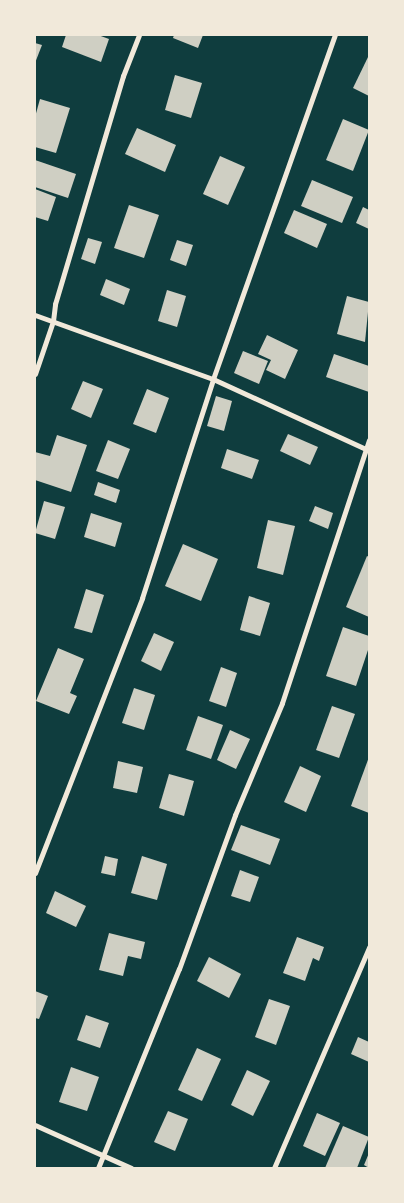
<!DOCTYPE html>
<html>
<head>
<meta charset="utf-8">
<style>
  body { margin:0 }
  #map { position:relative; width:404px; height:1203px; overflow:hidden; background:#0f3d3e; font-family:Roboto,sans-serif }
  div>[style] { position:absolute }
  .building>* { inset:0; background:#cfcfc3 }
  .minor>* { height:5px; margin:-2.5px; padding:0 2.5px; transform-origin:2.5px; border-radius:2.5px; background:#f1e9da }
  span { translate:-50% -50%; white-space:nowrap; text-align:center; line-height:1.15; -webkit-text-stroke:5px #f1e9da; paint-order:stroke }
  .frame { position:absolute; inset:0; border:36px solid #f1e9da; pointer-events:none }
</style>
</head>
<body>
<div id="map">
  <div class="building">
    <i style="clip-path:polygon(66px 35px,98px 35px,109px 39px,101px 62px,62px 47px)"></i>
    <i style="clip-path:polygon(174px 35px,203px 35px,198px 48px,173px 38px)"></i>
    <i style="clip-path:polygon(35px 43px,42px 45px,35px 63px)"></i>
    <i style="clip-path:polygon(369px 55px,369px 96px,353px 88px)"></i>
    <i style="clip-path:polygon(175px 75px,202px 83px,191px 118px,165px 110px)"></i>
    <i style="clip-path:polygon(40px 99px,70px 108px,56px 153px,35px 147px,35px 117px)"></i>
    <i style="clip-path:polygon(343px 119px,369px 130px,353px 171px,326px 160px)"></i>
    <i style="clip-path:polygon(137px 128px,176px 145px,165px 172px,125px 154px)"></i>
    <i style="clip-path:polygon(220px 156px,245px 167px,228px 205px,203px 194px)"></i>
    <i style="clip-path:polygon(35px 160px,76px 174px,68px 198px,35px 187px)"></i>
    <i style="clip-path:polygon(312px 180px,353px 197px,342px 223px,301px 206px)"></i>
    <i style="clip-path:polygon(35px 189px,56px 197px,48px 221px,35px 217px)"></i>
    <i style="clip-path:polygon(129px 205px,159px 215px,144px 258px,114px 248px)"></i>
    <i style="clip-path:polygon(363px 207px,369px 210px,369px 229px,356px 223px)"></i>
    <i style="clip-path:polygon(294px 210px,327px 224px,317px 248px,284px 233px)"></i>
    <i style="clip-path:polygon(88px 238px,102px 242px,95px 264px,81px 259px)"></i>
    <i style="clip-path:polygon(177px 240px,193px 245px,186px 266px,170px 260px)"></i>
    <i style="clip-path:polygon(106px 279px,130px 289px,124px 305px,100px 295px)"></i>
    <i style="clip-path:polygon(167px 290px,186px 296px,177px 327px,158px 321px)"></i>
    <i style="clip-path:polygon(347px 296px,369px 302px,365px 342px,337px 334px)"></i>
    <i style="clip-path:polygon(267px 335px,298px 350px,285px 379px,266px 370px,271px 360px,258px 354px)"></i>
    <i style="clip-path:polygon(243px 351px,268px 361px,259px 384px,234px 373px)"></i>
    <i style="clip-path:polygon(334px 354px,369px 366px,369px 392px,326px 377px)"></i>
    <i style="clip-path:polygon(83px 381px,103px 389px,91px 418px,71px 409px)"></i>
    <i style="clip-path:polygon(147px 389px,169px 398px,156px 433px,133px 424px)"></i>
    <i style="clip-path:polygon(216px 396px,232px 401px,224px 431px,207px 426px)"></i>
    <i style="clip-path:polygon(288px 434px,318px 447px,310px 465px,280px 451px)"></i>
    <i style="clip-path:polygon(57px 435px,87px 445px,71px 492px,35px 480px,35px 452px,50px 456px)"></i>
    <i style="clip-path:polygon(108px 440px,130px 449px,118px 479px,96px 471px)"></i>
    <i style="clip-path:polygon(227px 449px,259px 460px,252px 479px,221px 468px)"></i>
    <i style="clip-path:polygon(98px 482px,120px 490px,116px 503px,94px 495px)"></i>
    <i style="clip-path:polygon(44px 501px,65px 507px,55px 539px,35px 533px)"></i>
    <i style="clip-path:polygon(315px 506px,333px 513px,328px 529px,309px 521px)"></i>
    <i style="clip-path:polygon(91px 513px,122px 523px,115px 547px,84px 537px)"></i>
    <i style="clip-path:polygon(268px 520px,295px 526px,283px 575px,257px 568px)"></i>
    <i style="clip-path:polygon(183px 544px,218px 559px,201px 601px,165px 586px)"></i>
    <i style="clip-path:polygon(367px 556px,369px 557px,369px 617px,346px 607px)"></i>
    <i style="clip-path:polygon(86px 589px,104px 595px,92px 633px,74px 628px)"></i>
    <i style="clip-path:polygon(249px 596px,270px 603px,260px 636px,240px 630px)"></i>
    <i style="clip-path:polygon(343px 627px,369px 636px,369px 647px,356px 686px,326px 676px)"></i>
    <i style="clip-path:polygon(154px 633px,174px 642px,161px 671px,141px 661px)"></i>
    <i style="clip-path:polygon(58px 648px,84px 659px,70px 693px,77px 696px,69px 714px,36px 701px)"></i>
    <i style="clip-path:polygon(221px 667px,237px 673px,226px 707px,209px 701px)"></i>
    <i style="clip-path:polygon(134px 688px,155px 695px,144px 730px,122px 723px)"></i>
    <i style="clip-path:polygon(332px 706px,355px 714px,339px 758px,316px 750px)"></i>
    <i style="clip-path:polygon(198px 716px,223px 725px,211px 759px,186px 750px)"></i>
    <i style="clip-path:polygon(230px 730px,250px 739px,236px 769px,217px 760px)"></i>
    <i style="clip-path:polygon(369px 757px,369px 813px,351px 806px)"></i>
    <i style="clip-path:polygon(118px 761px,143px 767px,137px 793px,113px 788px)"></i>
    <i style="clip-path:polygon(300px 766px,321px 776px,306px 812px,284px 802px)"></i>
    <i style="clip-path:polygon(169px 774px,194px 781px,184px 816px,159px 808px)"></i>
    <i style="clip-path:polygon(241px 825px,280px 839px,270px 865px,231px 850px)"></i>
    <i style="clip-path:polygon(105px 856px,118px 859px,115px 876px,101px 873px)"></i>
    <i style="clip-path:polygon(142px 856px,167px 864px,157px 900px,131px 893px)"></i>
    <i style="clip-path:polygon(240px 870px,259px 877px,250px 902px,231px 896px)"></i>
    <i style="clip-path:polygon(55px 891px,86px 906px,76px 927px,46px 913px)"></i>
    <i style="clip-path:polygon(109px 933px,145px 942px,141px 959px,128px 956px,123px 976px,99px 970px)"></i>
    <i style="clip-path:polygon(297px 937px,324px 947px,319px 961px,313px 958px,305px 981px,283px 973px)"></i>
    <i style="clip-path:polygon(209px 957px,241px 974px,229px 998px,197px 981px)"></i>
    <i style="clip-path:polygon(35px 991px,48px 996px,39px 1019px,35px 1018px)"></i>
    <i style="clip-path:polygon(269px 999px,290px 1006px,276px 1045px,255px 1037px)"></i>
    <i style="clip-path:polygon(86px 1015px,109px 1023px,100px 1048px,77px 1040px)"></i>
    <i style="clip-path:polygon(358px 1037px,369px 1042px,369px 1062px,351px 1054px)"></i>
    <i style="clip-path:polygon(197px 1048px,221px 1059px,202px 1101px,178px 1090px)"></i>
    <i style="clip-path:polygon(71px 1067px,99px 1077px,87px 1111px,59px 1102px)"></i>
    <i style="clip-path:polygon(247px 1070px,270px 1081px,253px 1116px,231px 1105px)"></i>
    <i style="clip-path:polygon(168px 1111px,188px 1119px,175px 1151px,154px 1142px)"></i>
    <i style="clip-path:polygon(317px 1113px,340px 1123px,325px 1156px,303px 1146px)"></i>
    <i style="clip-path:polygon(343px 1126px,369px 1137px,357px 1168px,325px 1168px)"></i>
    <i style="clip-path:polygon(369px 1153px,369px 1168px,364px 1165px)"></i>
  </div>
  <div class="minor">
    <i style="left:35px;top:315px;width:189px;rotate:19.8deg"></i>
    <i style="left:213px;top:379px;width:168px;rotate:24.6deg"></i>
    <i style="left:35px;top:374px;width:56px;rotate:-71.2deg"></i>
    <i style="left:53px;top:321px;width:17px;rotate:-83deg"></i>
    <i style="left:55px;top:304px;width:238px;rotate:-73.4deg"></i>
    <i style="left:123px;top:76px;width:44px;rotate:-68.7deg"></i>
    <i style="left:35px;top:873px;width:295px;rotate:-68.7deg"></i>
    <i style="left:142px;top:598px;width:230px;rotate:-72deg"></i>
    <i style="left:213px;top:379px;width:365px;rotate:-70.5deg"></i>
    <i style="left:35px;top:1125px;width:105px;rotate:24.1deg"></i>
    <i style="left:98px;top:1168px;width:215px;rotate:-67.9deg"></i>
    <i style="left:179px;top:969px;width:164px;rotate:-70deg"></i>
    <i style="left:235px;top:815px;width:121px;rotate:-67.2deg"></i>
    <i style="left:282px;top:703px;width:277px;rotate:-71.7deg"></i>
    <i style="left:274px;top:1168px;width:241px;rotate:-66.7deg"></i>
  </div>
  <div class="frame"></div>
</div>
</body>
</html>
